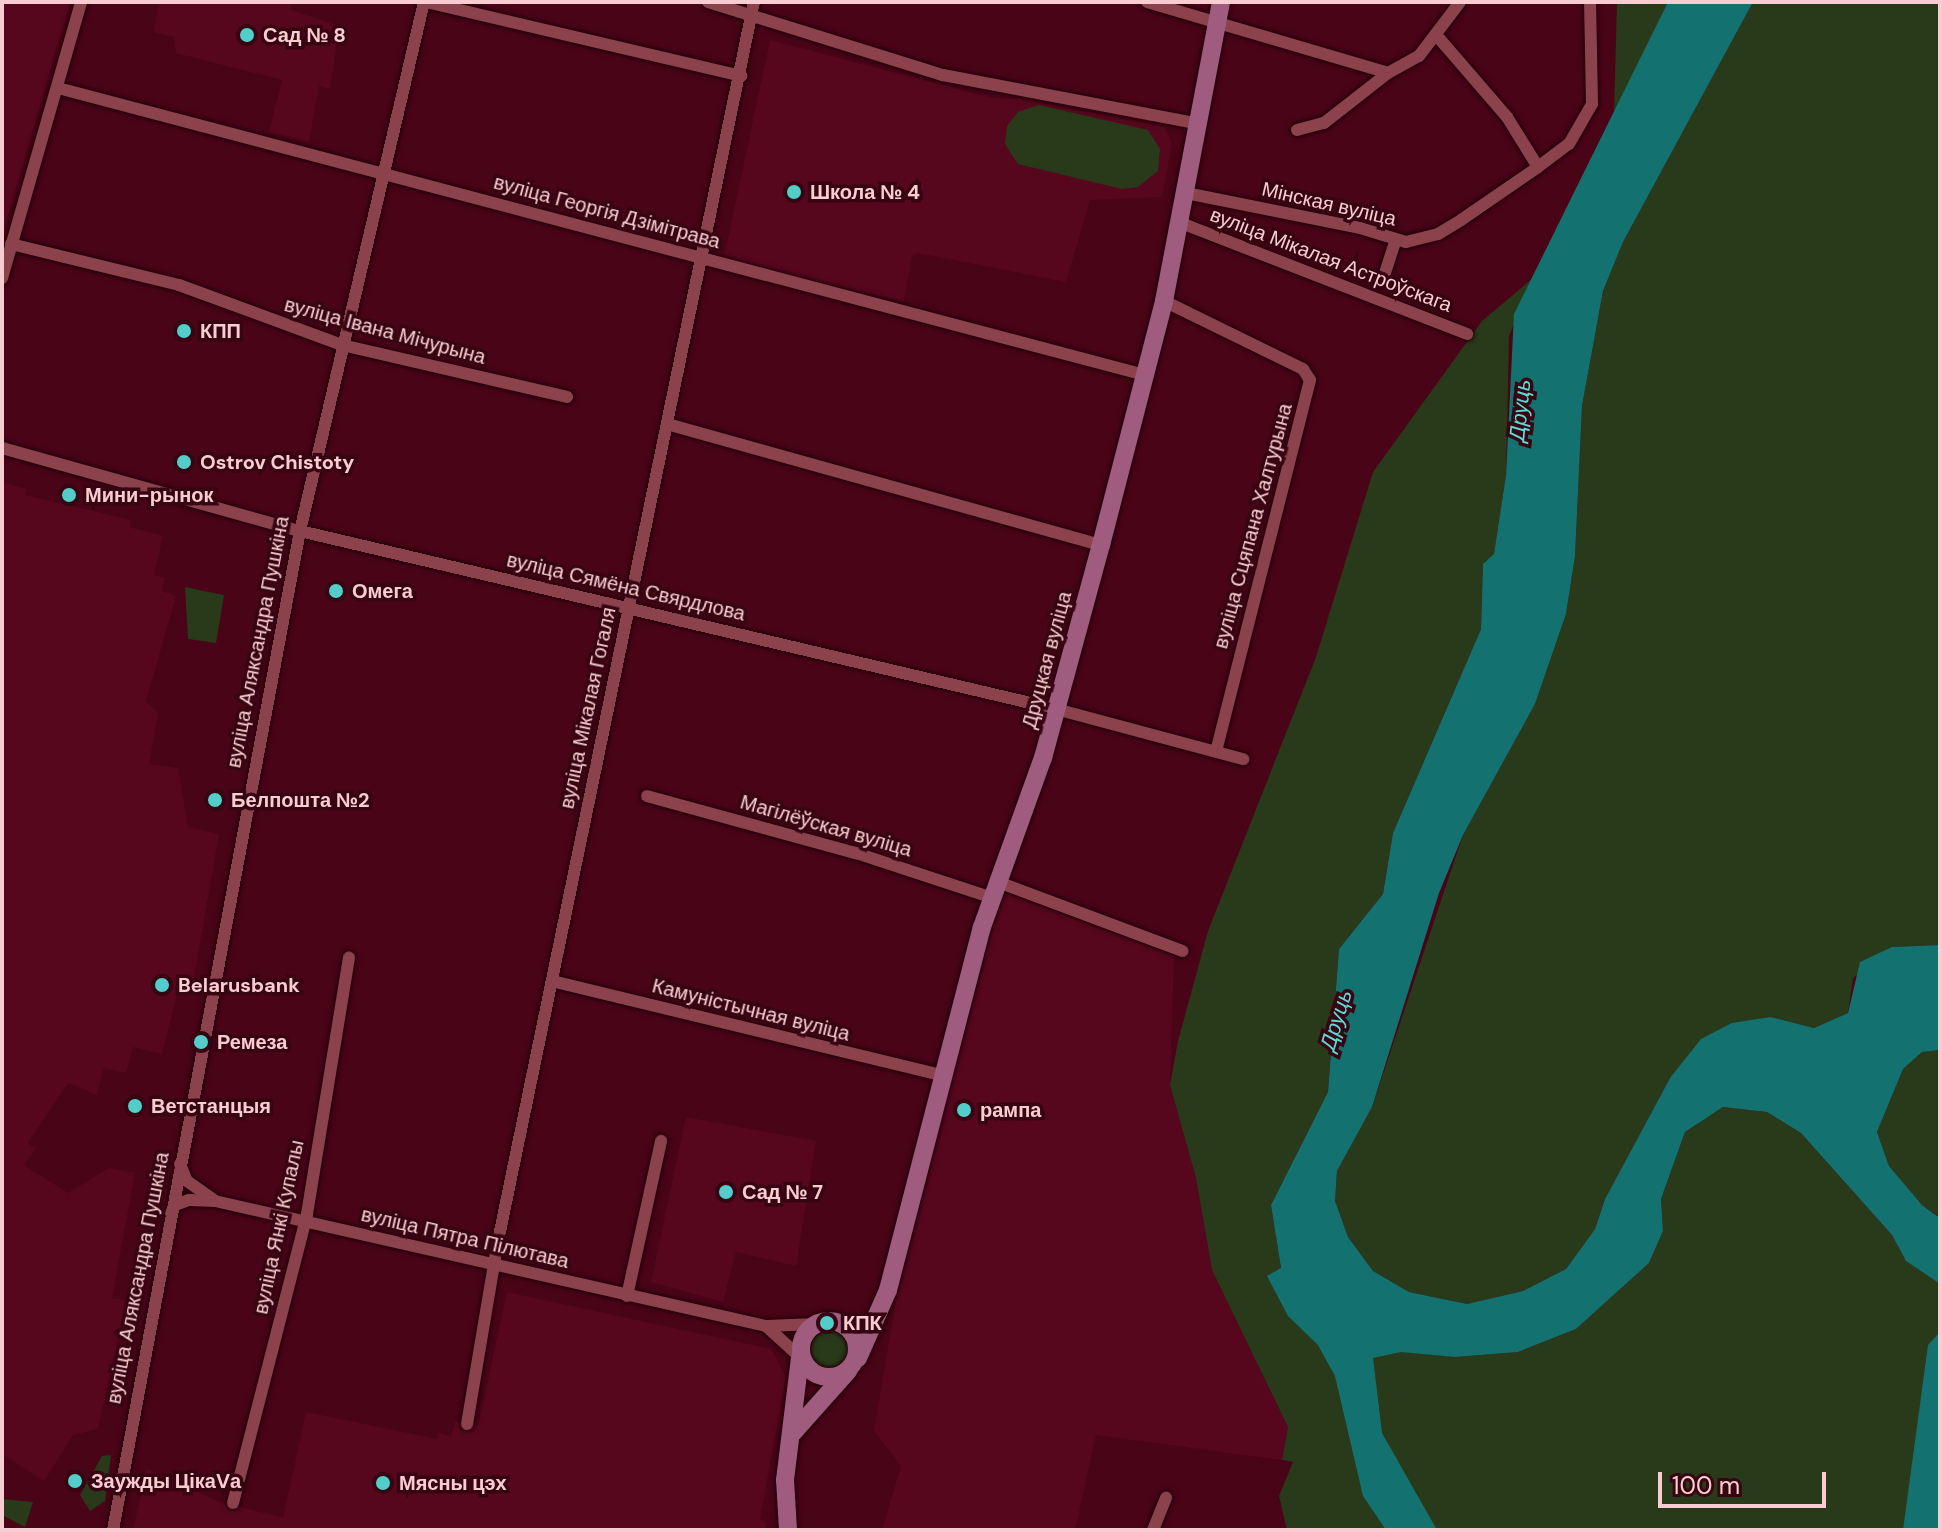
<!DOCTYPE html>
<html>
<head>
<meta charset="utf-8">
<style>
  body { margin:0 }
  #map { position:relative; width:1942px; height:1532px; overflow:hidden; background:#490418; font-family:"DM Sans",sans-serif }
  div>[style] { position:absolute }
  .built>* { inset:0; background:#56071e }
  .green>* { inset:0; background:#283a19 }
  .round { border-radius:50% }
  .water>* { inset:0; background:#137270 }
  .roads { filter:drop-shadow(0 0 2px #210107) drop-shadow(0 0 2px #210107) }
  .street>* { height:12px; margin:-6px; padding:0 6px; transform-origin:6px; border-radius:6px; background:#8b424d }
  .secondary>* { height:18px; margin:-9px; padding:0 9px; transform-origin:9px; border-radius:9px; background:#a05c7f }
  .secondary>.ring { margin:-9px; padding:0; box-sizing:content-box; background:none; border:18px solid #a05c7f; border-radius:50% }
  .dots>* { width:22px; height:22px; translate:-50% -50%; box-sizing:border-box; border:4px solid #370511; border-radius:50% }
  span { translate:-50% -50%; white-space:nowrap; text-align:center; line-height:1.15; -webkit-text-stroke:7px #370511; paint-order:stroke }
  .poi-label { font-size:20px; color:#f8cdd1; font-weight:700 }
  .left { translate:0 -50%; text-align:left }
  .street-label { font-size:20px; color:#f8cdd1 }
  .water-label { font-size:22px; color:#5cdad6; font-style:italic }
  .frame { position:absolute; inset:0; border:4px solid #f8cdd1; pointer-events:none }
  .scale { position:absolute; left:1658px; top:1472px; width:168px; height:36px; box-sizing:border-box; border:4px solid #f8cdd1; border-top:0; padding-left:10px; font-size:24px; line-height:28px; white-space:nowrap; color:#f8cdd1; -webkit-text-stroke:6px #370511; paint-order:stroke }
</style>
</head>
<body>
<div id="map">
  <div class="built">
    <i style="clip-path:polygon(2px 2px,70px 2px,2px 236px)"></i>
    <i style="clip-path:polygon(159px 2px,290px 2px,291px 10px,333px 24px,331px 38px,337px 41px,330px 89px,319px 86px,309px 142px,269px 132px,282px 80px,176px 53px,174px 37px,154px 32px)"></i>
    <i style="clip-path:polygon(770px 40px,992px 98px,1020px 99px,1164px 127px,1172px 142px,1162px 197px,1090px 200px,1066px 282px,918px 253px,912px 256px,904px 301px,723px 262px)"></i>
    <i style="clip-path:polygon(2px 482px,26px 489px,25px 495px,131px 520px,129px 527px,163px 536px,154px 575px,165px 578px,162px 591px,176px 596px,146px 701px,158px 713px,149px 764px,178px 768px,188px 827px,219px 834px,194px 978px,182px 975px,162px 1054px,133px 1047px,126px 1073px,103px 1068px,97px 1095px,68px 1083px,28px 1143px,36px 1149px,24px 1165px,68px 1193px,109px 1168px,135px 1173px,112px 1298px,126px 1300px,99px 1424px,98px 1429px,73px 1435px,44px 1481px,2px 1454px)"></i>
    <i style="clip-path:polygon(1012px 892px,1174px 953px,1170px 1085px,1196px 1178px,1212px 1270px,1288px 1427px,1282px 1460px,1096px 1435px,1075px 1530px,882px 1530px,901px 1466px,874px 1431px,902px 1265px,983px 954px,1001px 896px)"></i>
    <i style="clip-path:polygon(686px 1117px,816px 1141px,796px 1266px,736px 1252px,723px 1302px,651px 1282px)"></i>
    <i style="clip-path:polygon(507px 1292px,771px 1349px,786px 1377px,760px 1519px,766px 1522px,765px 1530px,133px 1530px,147px 1469px,217px 1501px,283px 1518px,306px 1412px,437px 1439px,439px 1433px,451px 1436px,455px 1421px,478px 1426px)"></i>
  </div>
  <div class="green">
    <i style="clip-path:polygon(1617px 2px,1668px 2px,1614px 116px)"></i>
    <i style="clip-path:polygon(1753px 2px,1940px 2px,1940px 945px,1892px 947px,1853px 978px,1848px 1013px,1814px 1028px,1771px 1017px,1670px 1078px,1605px 1199px,1595px 1229px,1566px 1269px,1523px 1291px,1467px 1304px,1409px 1292px,1373px 1271px,1348px 1237px,1335px 1201px,1337px 1171px,1372px 1107px,1463px 835px,1535px 704px,1566px 614px,1575px 556px,1582px 406px,1603px 291px,1623px 242px)"></i>
    <i style="clip-path:polygon(1039px 105px,1148px 130px,1160px 149px,1158px 171px,1138px 187px,1122px 189px,1018px 164px,1005px 144px,1007px 126px,1018px 112px)"></i>
    <i style="clip-path:polygon(1533px 278px,1509px 336px,1506px 475px,1494px 555px,1483px 564px,1481px 629px,1393px 833px,1383px 894px,1339px 949px,1328px 1092px,1271px 1205px,1281px 1268px,1268px 1276px,1372px 1357px,1401px 1351px,1455px 1357px,1518px 1352px,1576px 1329px,1649px 1263px,1663px 1231px,1661px 1199px,1685px 1132px,1723px 1107px,1767px 1112px,1801px 1133px,1892px 1235px,1906px 1261px,1940px 1284px,1940px 1530px,1287px 1530px,1279px 1496px,1293px 1462px,1282px 1460px,1288px 1427px,1212px 1270px,1196px 1178px,1170px 1085px,1178px 1041px,1208px 931px,1316px 657px,1373px 472px,1482px 321px)"></i>
    <i style="clip-path:polygon(185px 587px,224px 595px,216px 643px,188px 639px)"></i>
    <i style="clip-path:polygon(1940px 1050px,1940px 1217px,1922px 1205px,1889px 1166px,1877px 1132px,1903px 1069px,1922px 1052px)"></i>
    <i class="round" style="left:811px;top:1329px;width:40px;height:40px"></i>
    <i style="clip-path:polygon(111px 1455px,105px 1501px,90px 1511px,80px 1495px,102px 1456px)"></i>
    <i style="clip-path:polygon(2px 1499px,33px 1502px,25px 1527px,2px 1515px)"></i>
  </div>
  <div class="water">
    <i style="clip-path:polygon(1668px 2px,1753px 2px,1623px 242px,1603px 291px,1582px 406px,1575px 556px,1566px 614px,1535px 704px,1463px 835px,1439px 893px,1372px 1107px,1337px 1171px,1335px 1201px,1348px 1237px,1373px 1271px,1409px 1292px,1467px 1304px,1523px 1291px,1566px 1269px,1595px 1229px,1605px 1199px,1670px 1078px,1701px 1039px,1732px 1023px,1771px 1017px,1814px 1028px,1848px 1013px,1860px 962px,1892px 947px,1940px 945px,1940px 1050px,1922px 1052px,1903px 1069px,1877px 1132px,1889px 1166px,1922px 1205px,1940px 1218px,1940px 1284px,1906px 1261px,1892px 1235px,1801px 1133px,1767px 1112px,1723px 1107px,1685px 1132px,1661px 1199px,1663px 1231px,1649px 1263px,1576px 1329px,1518px 1352px,1455px 1357px,1401px 1352px,1373px 1358px,1382px 1433px,1437px 1530px,1386px 1530px,1363px 1496px,1335px 1376px,1318px 1345px,1288px 1316px,1267px 1276px,1281px 1268px,1271px 1205px,1328px 1092px,1339px 949px,1383px 894px,1393px 833px,1481px 629px,1483px 564px,1494px 554px,1506px 475px,1514px 314px)"></i>
    <i style="clip-path:polygon(1940px 1332px,1940px 1528px,1903px 1530px,1928px 1345px)"></i>
  </div>
  <div class="roads">
    <div class="street">
      <i style="left:426px;top:2px;width:324px;rotate:13.2deg"></i>
      <i style="left:708px;top:2px;width:246px;rotate:17.3deg"></i>
      <i style="left:943px;top:75px;width:261px;rotate:10.8deg"></i>
      <i style="left:1147px;top:2px;width:251px;rotate:16.4deg"></i>
      <i style="left:58px;top:88px;width:1124px;rotate:14.79deg"></i>
      <i style="left:1297px;top:130px;width:28px;rotate:-15deg"></i>
      <i style="left:1324px;top:123px;width:81px;rotate:-38deg"></i>
      <i style="left:1388px;top:73px;width:35px;rotate:-29deg"></i>
      <i style="left:1419px;top:56px;width:68px;rotate:-52.8deg"></i>
      <i style="left:1538px;top:167px;width:39px;rotate:-37deg"></i>
      <i style="left:1569px;top:144px;width:46px;rotate:-60.1deg"></i>
      <i style="left:1592px;top:104px;width:102px;rotate:-91.1deg"></i>
      <i style="left:1186px;top:193px;width:177px;rotate:11.4deg"></i>
      <i style="left:1360px;top:228px;width:48px;rotate:16.9deg"></i>
      <i style="left:1406px;top:242px;width:33px;rotate:-14deg"></i>
      <i style="left:1438px;top:234px;width:27px;rotate:-31deg"></i>
      <i style="left:1461px;top:220px;width:93px;rotate:-34.5deg"></i>
      <i style="left:1538px;top:167px;width:59px;rotate:-121.8deg"></i>
      <i style="left:1507px;top:117px;width:107px;rotate:-130.8deg"></i>
      <i style="left:1181px;top:223px;width:307px;rotate:21.2deg"></i>
      <i style="left:11px;top:244px;width:173px;rotate:13.7deg"></i>
      <i style="left:179px;top:285px;width:174px;rotate:20.2deg"></i>
      <i style="left:342px;top:345px;width:231px;rotate:13deg"></i>
      <i style="left:1384px;top:276px;width:38px;rotate:-72deg"></i>
      <i style="left:2px;top:278px;width:287px;rotate:-74deg"></i>
      <i style="left:1164px;top:301px;width:155px;rotate:26.1deg"></i>
      <i style="left:1303px;top:369px;width:13px;rotate:58deg"></i>
      <i style="left:1310px;top:380px;width:383px;rotate:104.2deg"></i>
      <i style="left:667px;top:424px;width:451px;rotate:15.6deg"></i>
      <i style="left:2px;top:448px;width:309px;rotate:15.6deg"></i>
      <i style="left:300px;top:531px;width:777px;rotate:13.25deg"></i>
      <i style="left:1056px;top:709px;width:194px;rotate:15deg"></i>
      <i style="left:647px;top:796px;width:217px;rotate:15.3deg"></i>
      <i style="left:856px;top:853px;width:144px;rotate:18.2deg"></i>
      <i style="left:998px;top:882px;width:197px;rotate:20.5deg"></i>
      <i style="left:552px;top:981px;width:401px;rotate:13.6deg"></i>
      <i style="left:180px;top:1164px;width:18px;rotate:68deg"></i>
      <i style="left:187px;top:1181px;width:32px;rotate:35deg"></i>
      <i style="left:171px;top:1213px;width:9px;rotate:-63deg"></i>
      <i style="left:175px;top:1205px;width:15px;rotate:-20deg"></i>
      <i style="left:189px;top:1200px;width:26px;rotate:2deg"></i>
      <i style="left:215px;top:1201px;width:565px;rotate:12.78deg"></i>
      <i style="left:766px;top:1326px;width:51px;rotate:-2.2deg"></i>
      <i style="left:627px;top:1296px;width:159px;rotate:-77.6deg"></i>
      <i style="left:766px;top:1326px;width:46px;rotate:42.4deg"></i>
      <i style="left:467px;top:1424px;width:181px;rotate:-80.4deg"></i>
      <i style="left:497px;top:1246px;width:1270px;rotate:-78.33deg"></i>
      <i style="left:233px;top:1503px;width:298px;rotate:-75.6deg"></i>
      <i style="left:307px;top:1214px;width:260px;rotate:-80.7deg"></i>
      <i style="left:113px;top:1530px;width:1016px;rotate:-79.4deg"></i>
      <i style="left:300px;top:531px;width:543px;rotate:-76.81deg"></i>
      <i style="left:1153px;top:1530px;width:35px;rotate:-68deg"></i>
    </div>
    <div class="secondary">
      <i class="ring" style="left:801px;top:1321px;width:38px;height:38px"></i>
      <i style="left:858px;top:1358px;width:74px;rotate:-66.2deg"></i>
      <i style="left:888px;top:1290px;width:375px;rotate:-75.5deg"></i>
      <i style="left:982px;top:927px;width:180px;rotate:-70.2deg"></i>
      <i style="left:1043px;top:758px;width:221px;rotate:-74.8deg"></i>
      <i style="left:1101px;top:545px;width:252px;rotate:-75.5deg"></i>
      <i style="left:1164px;top:301px;width:304px;rotate:-79.2deg"></i>
      <i style="left:791px;top:1435px;width:86px;rotate:-48.3deg"></i>
      <i style="left:788px;top:1530px;width:50px;rotate:-93.4deg"></i>
      <i style="left:785px;top:1480px;width:124px;rotate:-83deg"></i>
    </div>
  </div>
  <div class="dots">
    <i style="left:247px;top:35px;background:#53cdc9"></i>
    <i style="left:794px;top:192px;background:#53cdc9"></i>
    <i style="left:184px;top:331px;background:#53cdc9"></i>
    <i style="left:184px;top:462px;background:#53cdc9"></i>
    <i style="left:69px;top:495px;background:#53cdc9"></i>
    <i style="left:336px;top:591px;background:#53cdc9"></i>
    <i style="left:215px;top:800px;background:#53cdc9"></i>
    <i style="left:162px;top:985px;background:#53cdc9"></i>
    <i style="left:201px;top:1042px;background:#53cdc9"></i>
    <i style="left:135px;top:1106px;background:#53cdc9"></i>
    <i style="left:964px;top:1110px;background:#53cdc9"></i>
    <i style="left:726px;top:1192px;background:#53cdc9"></i>
    <i style="left:827px;top:1323px;background:#53cdc9"></i>
    <i style="left:75px;top:1481px;background:#53cdc9"></i>
    <i style="left:383px;top:1483px;background:#53cdc9"></i>
  </div>
  <div class="poi-label">
    <span class="left" style="left:263px;top:35px">Сад № 8</span>
    <span class="left" style="left:810px;top:192px">Школа № 4</span>
    <span class="left" style="left:200px;top:331px">КПП</span>
    <span class="left" style="left:200px;top:462px">Ostrov Chistoty</span>
    <span class="left" style="left:85px;top:495px">Мини-рынок</span>
    <span class="left" style="left:352px;top:591px">Омега</span>
    <span class="left" style="left:231px;top:800px">Белпошта №2</span>
    <span class="left" style="left:178px;top:985px">Belarusbank</span>
    <span class="left" style="left:217px;top:1042px">Ремеза</span>
    <span class="left" style="left:151px;top:1106px">Ветстанцыя</span>
    <span class="left" style="left:980px;top:1110px">рампа</span>
    <span class="left" style="left:742px;top:1192px">Сад № 7</span>
    <span class="left" style="left:843px;top:1323px">КПК</span>
    <span class="left" style="left:91px;top:1481px">Заужды ЦікаVа</span>
    <span class="left" style="left:399px;top:1483px">Мясны цэх</span>
  </div>
  <div class="street-label">
    <span style="left:1329px;top:204px;rotate:13deg">Мінская вуліца</span>
    <span style="left:607px;top:212px;rotate:15deg">вуліца Георгія Дзімітрава</span>
    <span style="left:1331px;top:260px;rotate:21deg">вуліца Мікалая Астроўскага</span>
    <span style="left:385px;top:331px;rotate:15deg">вуліца Івана Мічурына</span>
    <span style="left:1253px;top:526px;rotate:-75deg">вуліца Сцяпана Халтурына</span>
    <span style="left:626px;top:587px;rotate:13deg">вуліца Сямёна Свярдлова</span>
    <span style="left:258px;top:642px;rotate:-79deg">вуліца Аляксандра Пушкіна</span>
    <span style="left:1047px;top:660px;rotate:-75deg">Друцкая вуліца</span>
    <span style="left:588px;top:708px;rotate:-78deg">вуліца Мікалая Гогаля</span>
    <span style="left:826px;top:826px;rotate:16deg">Магілёўская вуліца</span>
    <span style="left:751px;top:1010px;rotate:14deg">Камуністычная вуліца</span>
    <span style="left:279px;top:1227px;rotate:-78deg">вуліца Янкі Купалы</span>
    <span style="left:465px;top:1238px;rotate:13deg">вуліца Пятра Пілютава</span>
    <span style="left:138px;top:1278px;rotate:-79deg">вуліца Аляксандра Пушкіна</span>
  </div>
  <div class="water-label">
    <span style="left:1520px;top:410px;rotate:-84deg">Друць</span>
    <span style="left:1336px;top:1020px;rotate:-73deg">Друць</span>
  </div>
  <div class="frame"></div>
  <div class="scale">100 m</div>
</div>
</body>
</html>
